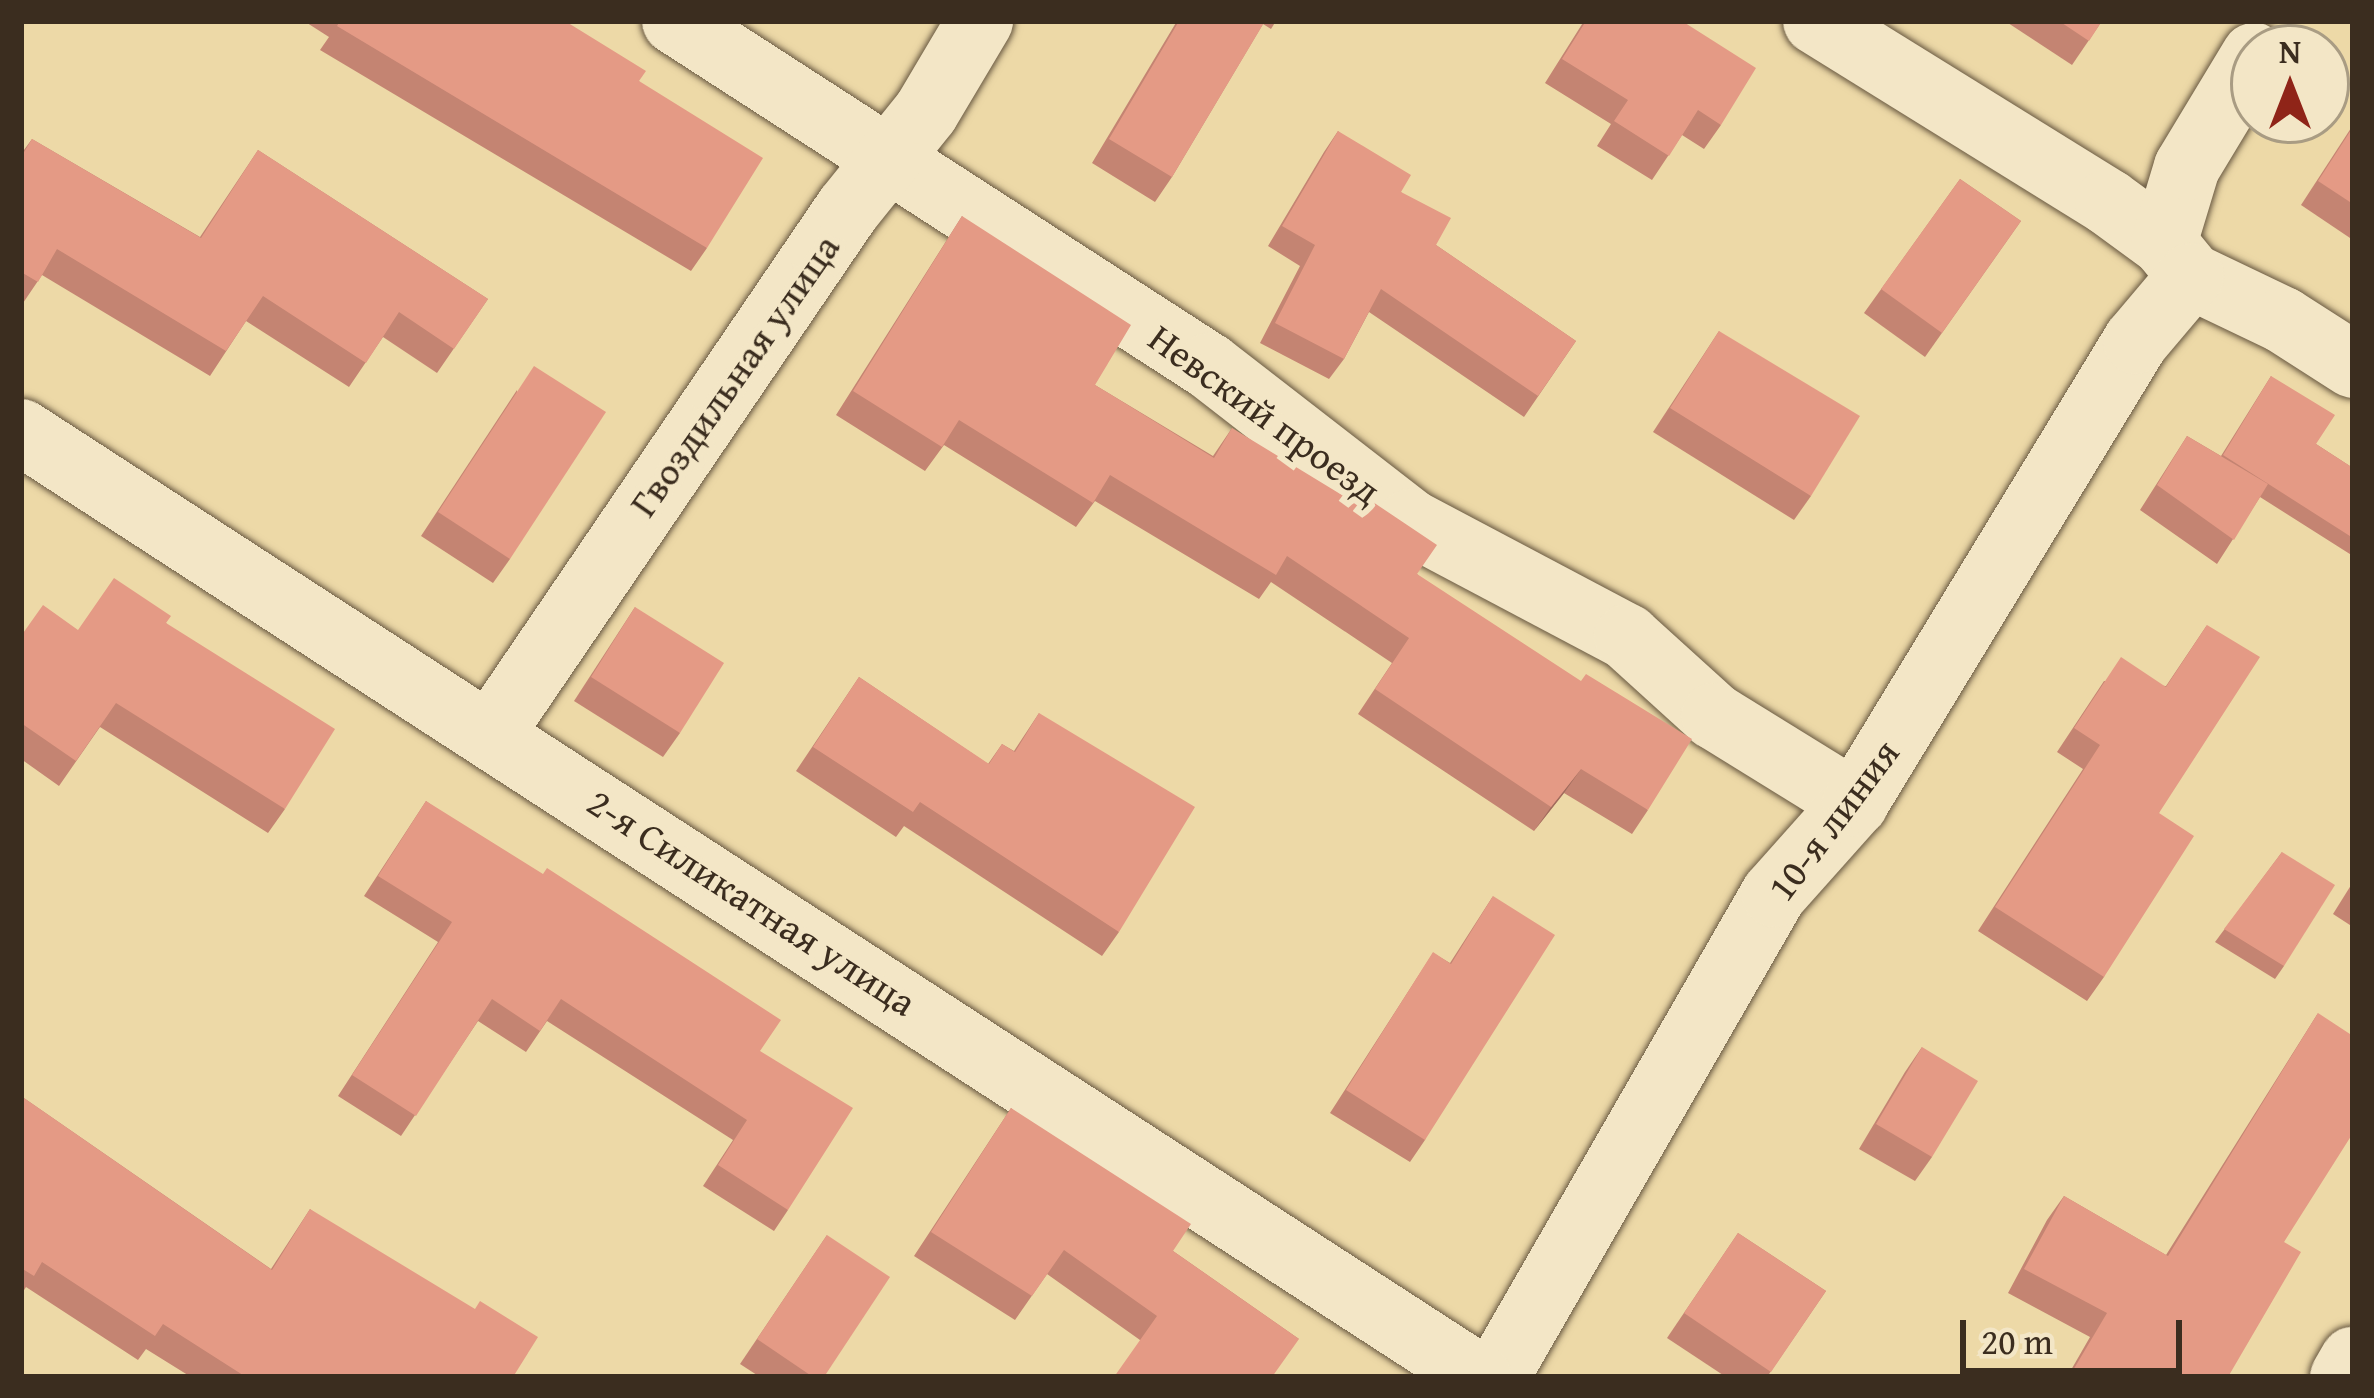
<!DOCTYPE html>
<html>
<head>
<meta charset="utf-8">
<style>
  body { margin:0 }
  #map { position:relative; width:2374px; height:1398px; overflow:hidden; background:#edd9a7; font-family:"Gentium Book Plus",serif }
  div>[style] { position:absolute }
  .roads { filter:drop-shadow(0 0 3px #685841) drop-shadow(0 0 3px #685841) }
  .minor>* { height:66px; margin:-33px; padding:0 33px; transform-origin:33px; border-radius:33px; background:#f3e6c6 }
  .tertiary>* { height:66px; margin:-33px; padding:0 33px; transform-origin:33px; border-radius:33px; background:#f3e6c6 }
  .wall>* { inset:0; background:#c48472 }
  .shaded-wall>* { inset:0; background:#a06c5d }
  .building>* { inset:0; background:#e49a85 }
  span { translate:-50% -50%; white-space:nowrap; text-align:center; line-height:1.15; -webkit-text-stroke:12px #f3e6c6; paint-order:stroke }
  .street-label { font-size:39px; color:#3b2d1f }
  .frame { position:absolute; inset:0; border:24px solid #3b2d1f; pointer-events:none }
  .north { position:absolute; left:2230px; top:24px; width:120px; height:120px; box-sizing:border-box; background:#f3e6c6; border:3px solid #a99c83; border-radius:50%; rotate:0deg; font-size:33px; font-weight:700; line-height:48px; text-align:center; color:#3b2d1f }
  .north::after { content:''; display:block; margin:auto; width:42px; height:54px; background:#8f2418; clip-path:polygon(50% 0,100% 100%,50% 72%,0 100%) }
  .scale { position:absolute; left:1960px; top:1320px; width:222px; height:54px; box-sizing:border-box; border:6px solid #3b2d1f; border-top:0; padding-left:15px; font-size:36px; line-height:42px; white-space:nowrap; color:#3b2d1f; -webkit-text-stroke:9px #f3e6c6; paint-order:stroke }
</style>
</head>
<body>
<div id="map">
  <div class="roads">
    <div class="minor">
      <i style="left:675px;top:21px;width:636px;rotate:32.87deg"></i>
      <i style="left:1209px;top:366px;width:254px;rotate:37.8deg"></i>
      <i style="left:1410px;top:522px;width:246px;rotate:27.9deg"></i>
      <i style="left:1627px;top:637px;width:118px;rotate:42.2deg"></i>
      <i style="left:1714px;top:716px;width:166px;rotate:31.7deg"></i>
      <i style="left:1816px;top:21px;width:344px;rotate:31.8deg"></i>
      <i style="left:2108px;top:202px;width:69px;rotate:36.2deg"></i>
      <i style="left:2164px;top:243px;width:43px;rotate:50.7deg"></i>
      <i style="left:2191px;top:276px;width:102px;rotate:25.6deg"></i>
      <i style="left:2283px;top:320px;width:83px;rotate:32.7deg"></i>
      <i style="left:2164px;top:243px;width:79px;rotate:-73.2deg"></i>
      <i style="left:2187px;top:167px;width:130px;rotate:-58.9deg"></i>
      <i style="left:492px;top:732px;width:633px;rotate:-55.76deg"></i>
      <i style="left:848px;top:209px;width:124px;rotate:-51.2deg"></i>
      <i style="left:926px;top:112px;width:106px;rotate:-59.3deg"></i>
      <i style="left:1496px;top:1377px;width:557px;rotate:-60.08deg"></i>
      <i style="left:1774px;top:894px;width:122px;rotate:-48.3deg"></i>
      <i style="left:1855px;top:803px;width:541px;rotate:-58.69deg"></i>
      <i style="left:2136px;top:341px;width:85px;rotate:-49.8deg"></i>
      <i style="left:2343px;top:1377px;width:20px;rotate:-60deg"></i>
    </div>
    <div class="tertiary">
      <i style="left:21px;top:432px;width:1737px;rotate:32.95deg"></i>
    </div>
  </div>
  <div class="wall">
    <i style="clip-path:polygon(304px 21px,565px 21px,639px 81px,707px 248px,691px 271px,320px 50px,329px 37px)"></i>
    <i style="clip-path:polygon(1177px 21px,1276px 21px,1271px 29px,1263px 24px,1172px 177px,1155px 202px,1092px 163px)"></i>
    <i style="clip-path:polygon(1584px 21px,1682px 21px,1721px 125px,1704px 149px,1682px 135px,1652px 180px,1597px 146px,1611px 124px,1545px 83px)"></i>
    <i style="clip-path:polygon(2005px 21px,2102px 21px,2072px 65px)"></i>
    <i style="clip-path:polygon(2353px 125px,2353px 240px,2301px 205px)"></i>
    <i style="clip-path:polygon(1338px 131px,1401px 192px,1436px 245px,1576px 341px,1524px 417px,1369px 312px,1344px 359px,1329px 379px,1260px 343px,1300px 266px,1268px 246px,1324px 152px)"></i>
    <i style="clip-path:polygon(32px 139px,200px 237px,258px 150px,488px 299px,437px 373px,383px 337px,349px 387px,246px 321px,210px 376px,42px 275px,21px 306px,21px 154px)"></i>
    <i style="clip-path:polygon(1960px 179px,2021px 221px,1925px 357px,1864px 313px)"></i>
    <i style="clip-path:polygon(962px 216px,1095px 385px,1213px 456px,1232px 428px,1417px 574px,1648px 810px,1632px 834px,1564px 793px,1534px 831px,1358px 714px,1392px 663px,1271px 582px,1259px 599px,1095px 501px,1076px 527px,944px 445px,925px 471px,836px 415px)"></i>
    <i style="clip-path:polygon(1719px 331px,1811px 496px,1794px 520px,1653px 432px)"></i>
    <i style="clip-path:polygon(2271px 376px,2316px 444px,2353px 468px,2353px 556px,2260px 497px,2217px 564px,2140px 510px,2187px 436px,2221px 456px)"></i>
    <i style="clip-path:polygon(517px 390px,510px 559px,493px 583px,421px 536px)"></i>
    <i style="clip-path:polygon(635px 607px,680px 733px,663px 757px,574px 701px)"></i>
    <i style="clip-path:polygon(166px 623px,285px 809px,268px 833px,100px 727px,59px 786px,21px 759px,21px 636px)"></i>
    <i style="clip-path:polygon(2207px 625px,2159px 813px,2104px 977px,2087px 1001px,1978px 931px,2083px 769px,2057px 752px,2104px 681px,2166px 686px)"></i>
    <i style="clip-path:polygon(859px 677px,988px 764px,1002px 744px,1014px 751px,1039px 713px,1119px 932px,1102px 956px,904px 826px,896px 837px,796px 771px)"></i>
    <i style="clip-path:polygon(426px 801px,760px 1051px,788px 1210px,774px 1231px,703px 1186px,733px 1140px,547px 1021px,526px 1052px,478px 1021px,401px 1136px,338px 1096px,438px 942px,364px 896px)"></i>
    <i style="clip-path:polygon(2282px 852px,2284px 966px,2275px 979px,2215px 942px)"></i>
    <i style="clip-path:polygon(2353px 882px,2353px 927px,2333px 914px)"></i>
    <i style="clip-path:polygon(1493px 896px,1425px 1140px,1410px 1162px,1330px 1113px,1433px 953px,1450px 963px)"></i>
    <i style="clip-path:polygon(2318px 1013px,2284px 1242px,2228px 1377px,2067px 1377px,2090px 1337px,2008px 1293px,2047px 1220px,2064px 1196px,2166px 1255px)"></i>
    <i style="clip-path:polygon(1922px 1047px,1932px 1157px,1915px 1181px,1859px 1149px,1905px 1072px)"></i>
    <i style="clip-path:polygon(21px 1096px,271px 1269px,310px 1209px,513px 1377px,191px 1377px,146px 1349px,138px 1360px,26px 1287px,21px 1295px)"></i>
    <i style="clip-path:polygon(1011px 1108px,1173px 1251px,1299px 1339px,1140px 1340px,1047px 1274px,1015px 1320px,914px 1256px)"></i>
    <i style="clip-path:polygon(1738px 1233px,1826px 1291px,1767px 1377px,1726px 1377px,1667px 1338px)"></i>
    <i style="clip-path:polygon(827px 1235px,824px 1377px,760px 1377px,740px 1364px)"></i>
  </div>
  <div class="shaded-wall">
    <i style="clip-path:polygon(1581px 769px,1564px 793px,1534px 831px,1551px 807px)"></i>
  </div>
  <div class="building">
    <i style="clip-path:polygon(340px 21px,565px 21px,646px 71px,639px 81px,763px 158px,707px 248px,337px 26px)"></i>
    <i style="clip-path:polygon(1179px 21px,1265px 21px,1172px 177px,1109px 139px)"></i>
    <i style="clip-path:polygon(1586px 21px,1682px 21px,1756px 68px,1721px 125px,1698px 110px,1669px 156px,1614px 121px,1628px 100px,1562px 59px)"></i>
    <i style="clip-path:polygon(2059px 21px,2102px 21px,2089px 41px)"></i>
    <i style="clip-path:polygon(2353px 127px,2353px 204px,2318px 181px)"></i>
    <i style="clip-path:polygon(1338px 131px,1411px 175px,1401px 192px,1451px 218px,1436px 245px,1576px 341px,1538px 396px,1381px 289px,1344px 359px,1275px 323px,1315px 245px,1282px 226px)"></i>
    <i style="clip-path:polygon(32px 139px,201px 238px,258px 150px,488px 299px,454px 349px,399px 312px,366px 363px,263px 296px,226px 351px,57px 249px,38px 282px,21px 272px,21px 157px)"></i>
    <i style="clip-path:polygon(1960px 179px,2021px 221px,1942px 333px,1881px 289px)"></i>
    <i style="clip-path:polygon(962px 216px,1131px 325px,1095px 385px,1214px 458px,1232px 428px,1355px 503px,1361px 494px,1437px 545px,1417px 574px,1581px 681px,1586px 674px,1692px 739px,1648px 810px,1581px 769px,1551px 807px,1375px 689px,1409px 638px,1287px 556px,1276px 575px,1110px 475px,1093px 503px,959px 420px,942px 447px,853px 391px)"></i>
    <i style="clip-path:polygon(1719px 331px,1860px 416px,1811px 496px,1670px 408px)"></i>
    <i style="clip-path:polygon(534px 366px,606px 412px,510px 559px,438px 512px)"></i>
    <i style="clip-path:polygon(2271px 376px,2335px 415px,2316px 444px,2353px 468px,2353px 538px,2223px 455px)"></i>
    <i style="clip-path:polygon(2187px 436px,2268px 484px,2234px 540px,2157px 485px)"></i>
    <i style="clip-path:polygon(114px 578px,171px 616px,166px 623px,335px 729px,285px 809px,116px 703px,76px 761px,21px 723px,21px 636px,43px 605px,78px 630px)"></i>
    <i style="clip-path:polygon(635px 607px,724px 663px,680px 733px,591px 677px)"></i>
    <i style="clip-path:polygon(2207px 625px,2260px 657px,2159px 813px,2194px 836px,2104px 977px,1995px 907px,2100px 745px,2074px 728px,2121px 657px,2166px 687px)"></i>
    <i style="clip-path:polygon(859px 677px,989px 764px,1002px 744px,1015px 752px,1039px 713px,1195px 807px,1119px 932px,920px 802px,913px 812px,813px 747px)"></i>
    <i style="clip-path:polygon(426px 801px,543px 874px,547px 868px,781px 1020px,760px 1051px,853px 1108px,788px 1210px,718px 1165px,747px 1120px,561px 999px,540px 1031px,492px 999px,416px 1116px,352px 1075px,452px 922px,378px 876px)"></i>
    <i style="clip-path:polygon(2282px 852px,2335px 885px,2284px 966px,2224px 929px)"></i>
    <i style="clip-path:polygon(1493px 896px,1555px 935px,1425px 1140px,1346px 1090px,1433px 952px,1451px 964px)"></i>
    <i style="clip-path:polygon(2318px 1013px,2353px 1036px,2353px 1133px,2284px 1242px,2301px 1252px,2228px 1377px,2069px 1377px,2107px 1313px,2024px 1269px,2064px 1196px,2168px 1256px)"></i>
    <i style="clip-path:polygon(1922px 1047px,1978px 1081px,1932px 1157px,1876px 1124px)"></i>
    <i style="clip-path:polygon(21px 1096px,272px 1270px,310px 1209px,475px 1309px,480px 1301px,538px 1337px,513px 1377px,246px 1377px,163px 1324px,155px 1336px,42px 1262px,34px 1276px,21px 1268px)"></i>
    <i style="clip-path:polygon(1011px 1108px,1191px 1224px,1173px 1251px,1299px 1339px,1272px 1377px,1114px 1377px,1157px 1316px,1064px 1250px,1032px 1296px,931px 1232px)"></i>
    <i style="clip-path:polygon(1738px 1233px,1826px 1291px,1771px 1372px,1684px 1313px)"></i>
    <i style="clip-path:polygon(827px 1235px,890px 1277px,824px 1377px,813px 1377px,757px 1339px)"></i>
  </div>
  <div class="street-label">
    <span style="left:734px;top:375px;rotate:-55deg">Гвоздильная улица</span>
    <span style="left:1265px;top:414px;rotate:36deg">Невский проезд</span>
    <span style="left:1833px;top:820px;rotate:-53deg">10-я линия</span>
    <span style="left:752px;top:902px;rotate:33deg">2-я Силикатная улица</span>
  </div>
  <div class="frame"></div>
  <div class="north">N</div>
  <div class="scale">20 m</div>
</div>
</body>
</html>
